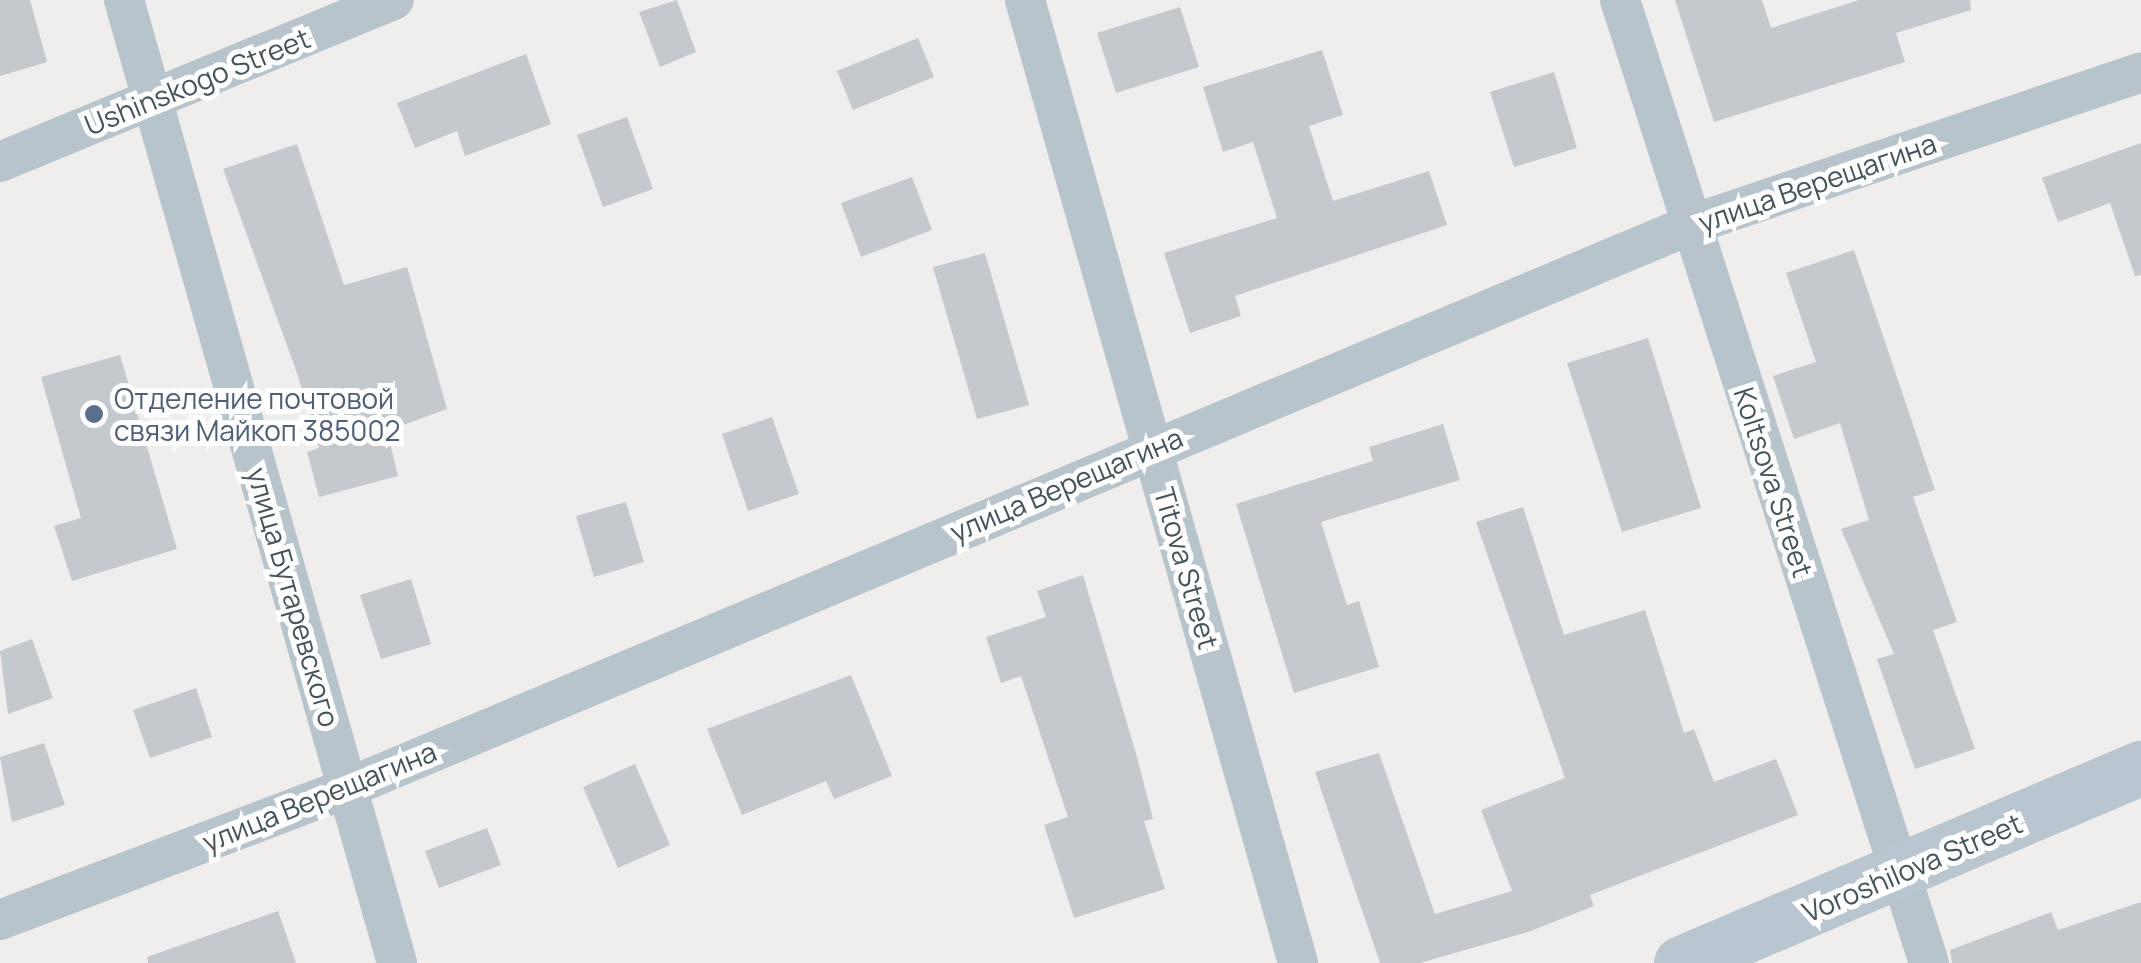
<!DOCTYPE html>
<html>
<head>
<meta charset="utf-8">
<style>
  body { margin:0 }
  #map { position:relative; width:2141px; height:963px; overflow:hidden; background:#f0eded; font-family:Manrope,sans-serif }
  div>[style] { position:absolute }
  .building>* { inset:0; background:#c4c9cd }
  .minor>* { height:40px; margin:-20px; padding:0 20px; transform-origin:20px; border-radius:20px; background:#b8c4cb }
  .secondary>* { height:55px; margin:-27.5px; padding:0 27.5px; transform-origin:27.5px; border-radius:27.5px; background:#b9c6cf }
  .dots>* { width:28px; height:28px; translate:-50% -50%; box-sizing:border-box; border:5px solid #fff; border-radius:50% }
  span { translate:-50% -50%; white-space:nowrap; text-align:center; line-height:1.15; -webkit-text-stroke:10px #fff; paint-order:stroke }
  .street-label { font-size:28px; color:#45535b }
  .service-label { font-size:28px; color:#4e5e75 }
  .left { translate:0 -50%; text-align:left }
</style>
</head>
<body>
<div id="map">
  <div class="building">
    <i style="clip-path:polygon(0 0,30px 0,47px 62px,0 76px)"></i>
    <i style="clip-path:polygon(677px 0,696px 52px,660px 67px,639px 12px)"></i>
    <i style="clip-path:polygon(1675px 0,1762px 0,1771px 28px,1859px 0,1970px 0,1971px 10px,1896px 33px,1905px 62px,1714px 122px)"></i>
    <i style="clip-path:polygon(1180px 7px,1199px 67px,1116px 93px,1097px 33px)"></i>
    <i style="clip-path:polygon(918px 38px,934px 77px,853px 110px,837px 71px)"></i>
    <i style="clip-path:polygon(1322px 50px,1343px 115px,1309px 126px,1333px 201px,1429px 171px,1447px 225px,1235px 296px,1241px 316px,1190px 333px,1164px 253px,1277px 218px,1253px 142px,1223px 152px,1203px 87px)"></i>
    <i style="clip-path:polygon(526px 54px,551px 124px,465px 156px,457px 131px,415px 148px,397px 103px)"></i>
    <i style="clip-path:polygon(1554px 72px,1577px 148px,1514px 167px,1490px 92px)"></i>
    <i style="clip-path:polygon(627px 117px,653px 189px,603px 207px,577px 135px)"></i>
    <i style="clip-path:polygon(2141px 143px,2141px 275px,2135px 276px,2110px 203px,2058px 222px,2042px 178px)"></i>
    <i style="clip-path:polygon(297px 144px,344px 285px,407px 267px,447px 409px,387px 431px,398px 476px,319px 497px,307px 452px,319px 448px,297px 373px,223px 169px)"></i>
    <i style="clip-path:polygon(912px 177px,932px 230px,861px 257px,841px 203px)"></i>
    <i style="clip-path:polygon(1854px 250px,1935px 490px,1913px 497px,1957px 622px,1933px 630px,1975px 749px,1915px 769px,1877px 659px,1894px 654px,1841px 529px,1869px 520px,1840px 423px,1794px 439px,1773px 376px,1816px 362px,1786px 273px)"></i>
    <i style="clip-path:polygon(985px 253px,1029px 405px,977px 419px,933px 267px)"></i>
    <i style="clip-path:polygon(1648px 338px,1701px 508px,1622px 532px,1567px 363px)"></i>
    <i style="clip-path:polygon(120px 355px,177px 549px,72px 581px,54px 526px,81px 518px,41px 377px)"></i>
    <i style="clip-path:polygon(772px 417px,799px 494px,748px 511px,722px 434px)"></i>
    <i style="clip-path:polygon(1443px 424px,1460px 480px,1321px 522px,1347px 605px,1359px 601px,1379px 667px,1294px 693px,1236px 504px,1373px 461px,1369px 447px)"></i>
    <i style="clip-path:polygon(626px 502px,644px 562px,594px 577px,576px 516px)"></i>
    <i style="clip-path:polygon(1523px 507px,1564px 635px,1645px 610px,1684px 733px,1694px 729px,1714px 782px,1776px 759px,1798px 815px,1590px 895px,1594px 906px,1528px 932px,1420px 963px,1380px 963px,1315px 772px,1379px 753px,1435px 914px,1512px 891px,1481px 810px,1565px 778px,1476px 522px)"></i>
    <i style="clip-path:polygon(1083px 575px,1137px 757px,1153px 819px,1144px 821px,1165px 889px,1074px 918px,1044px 825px,1068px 817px,1021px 676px,1001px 683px,986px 637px,1046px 617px,1037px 591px)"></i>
    <i style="clip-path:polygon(411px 579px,431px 644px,381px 659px,360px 595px)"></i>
    <i style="clip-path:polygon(32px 639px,53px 698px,8px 714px,0 651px)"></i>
    <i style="clip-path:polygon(851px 675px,892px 776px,834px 799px,826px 781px,742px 815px,707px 729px)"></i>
    <i style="clip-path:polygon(196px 688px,212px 737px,150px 758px,133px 710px)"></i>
    <i style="clip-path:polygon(44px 743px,65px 805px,12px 822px,0 757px)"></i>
    <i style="clip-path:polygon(635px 764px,670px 845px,618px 868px,583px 787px)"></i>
    <i style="clip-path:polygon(487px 828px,501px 865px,439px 888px,425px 851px)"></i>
    <i style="clip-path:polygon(2141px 902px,2141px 963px,1952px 963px,1950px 950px,2051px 912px,2058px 930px)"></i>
    <i style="clip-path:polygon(278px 911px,296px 963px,148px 963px,147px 957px)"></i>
  </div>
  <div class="minor">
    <i style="left:124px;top:0;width:1001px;rotate:74.17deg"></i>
    <i style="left:1025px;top:0;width:1001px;rotate:74.17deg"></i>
    <i style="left:1620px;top:0;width:1011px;rotate:72.21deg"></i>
    <i style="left:0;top:162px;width:426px;rotate:-22.4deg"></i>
    <i style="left:0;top:920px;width:371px;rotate:-20.8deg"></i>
    <i style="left:347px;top:788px;width:1456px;rotate:-22.74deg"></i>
    <i style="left:1690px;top:225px;width:476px;rotate:-18.7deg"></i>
  </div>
  <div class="secondary">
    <i style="left:1681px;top:963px;width:500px;rotate:-23deg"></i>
  </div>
  <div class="dots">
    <i style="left:94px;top:414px;background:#5c6f8a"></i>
  </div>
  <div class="street-label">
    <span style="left:197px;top:81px;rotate:-22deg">Ushinskogo Street</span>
    <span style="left:1817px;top:182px;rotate:-19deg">улица Верещагина</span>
    <span style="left:1774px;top:482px;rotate:72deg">Koltsova Street</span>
    <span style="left:1066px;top:484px;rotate:-23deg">улица Верещагина</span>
    <span style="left:1187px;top:568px;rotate:74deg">Titova Street</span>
    <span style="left:294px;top:597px;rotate:74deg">улица Бутаревского</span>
    <span style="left:319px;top:796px;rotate:-22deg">улица Верещагина</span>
    <span style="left:1912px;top:867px;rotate:-23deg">Voroshilova Street</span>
  </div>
  <div class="service-label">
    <span class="left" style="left:114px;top:414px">Отделение почтовой<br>связи Майкоп 385002</span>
  </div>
</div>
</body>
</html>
